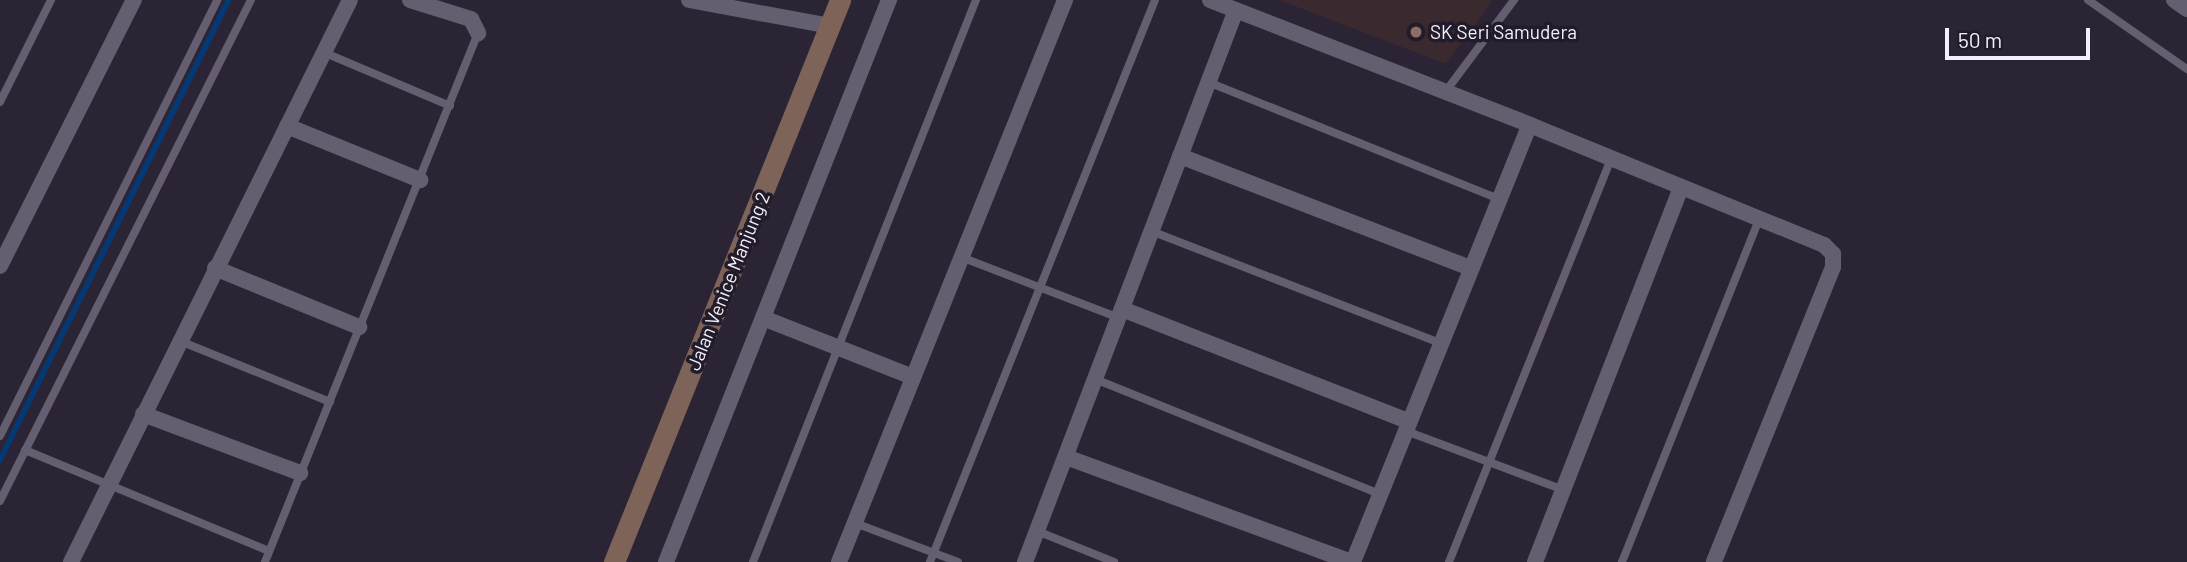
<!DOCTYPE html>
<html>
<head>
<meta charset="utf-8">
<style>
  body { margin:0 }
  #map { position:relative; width:2187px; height:562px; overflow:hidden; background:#2b2434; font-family:Barlow,sans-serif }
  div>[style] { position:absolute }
  .education>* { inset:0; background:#3b2930 }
  .stream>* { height:6px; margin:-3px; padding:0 3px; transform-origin:3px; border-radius:3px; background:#063874 }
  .lane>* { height:8px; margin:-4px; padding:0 4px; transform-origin:4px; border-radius:4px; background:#655e71 }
  .street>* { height:16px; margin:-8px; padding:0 8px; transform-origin:8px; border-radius:8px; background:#655e71 }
  .secondary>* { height:21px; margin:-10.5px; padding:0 10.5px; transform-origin:10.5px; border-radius:10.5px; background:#7d6358 }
  .dots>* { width:19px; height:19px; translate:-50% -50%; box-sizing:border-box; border:4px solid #211b2a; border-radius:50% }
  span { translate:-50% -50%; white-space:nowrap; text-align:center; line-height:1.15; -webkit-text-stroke:7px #211b2a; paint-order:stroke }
  .poi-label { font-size:19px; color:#f4f0fb }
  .left { translate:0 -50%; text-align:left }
  .street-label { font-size:19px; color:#f4f0fb }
  .scale { position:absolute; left:1945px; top:28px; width:145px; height:32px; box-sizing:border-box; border:4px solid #f4f0fb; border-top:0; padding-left:9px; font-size:21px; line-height:24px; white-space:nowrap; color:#f4f0fb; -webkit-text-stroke:5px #211b2a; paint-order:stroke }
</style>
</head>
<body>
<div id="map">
  <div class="education">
    <i style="clip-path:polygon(1279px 0,1493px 0,1446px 64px)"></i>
  </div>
  <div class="stream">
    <i style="left:0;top:460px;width:513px;rotate:-63.58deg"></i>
  </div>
  <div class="lane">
    <i style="left:2088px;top:0;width:121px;rotate:34.9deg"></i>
    <i style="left:323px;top:52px;width:138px;rotate:23deg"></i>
    <i style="left:1208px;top:82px;width:314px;rotate:21.9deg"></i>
    <i style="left:1446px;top:91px;width:114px;rotate:-53.2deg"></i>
    <i style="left:0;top:102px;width:114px;rotate:-63.4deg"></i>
    <i style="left:1151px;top:231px;width:310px;rotate:21.2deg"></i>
    <i style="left:961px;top:257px;width:169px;rotate:21.1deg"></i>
    <i style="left:180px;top:341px;width:162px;rotate:22.1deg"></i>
    <i style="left:1095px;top:379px;width:307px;rotate:22deg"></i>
    <i style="left:1406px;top:431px;width:169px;rotate:20.5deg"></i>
    <i style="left:0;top:436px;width:487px;rotate:-63.5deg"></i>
    <i style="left:25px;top:450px;width:264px;rotate:22.5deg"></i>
    <i style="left:0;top:501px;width:560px;rotate:-63.39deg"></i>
    <i style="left:855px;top:523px;width:110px;rotate:20.7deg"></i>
    <i style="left:1037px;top:531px;width:83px;rotate:21.9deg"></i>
    <i style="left:265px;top:562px;width:570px;rotate:-68.07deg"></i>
    <i style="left:753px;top:562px;width:605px;rotate:-68.36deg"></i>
    <i style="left:930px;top:562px;width:605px;rotate:-68.18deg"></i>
    <i style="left:1449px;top:562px;width:434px;rotate:-68.1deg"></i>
    <i style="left:1622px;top:562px;width:369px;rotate:-68.2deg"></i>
  </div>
  <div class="street">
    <i style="left:410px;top:0;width:64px;rotate:17.3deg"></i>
    <i style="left:471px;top:19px;width:16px;rotate:63deg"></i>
    <i style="left:689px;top:0;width:143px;rotate:10.4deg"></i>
    <i style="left:1210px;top:0;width:344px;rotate:21.3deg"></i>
    <i style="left:1530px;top:125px;width:318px;rotate:22.2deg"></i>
    <i style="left:1824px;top:245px;width:13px;rotate:45deg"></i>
    <i style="left:1833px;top:254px;width:13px;rotate:90deg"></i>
    <i style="left:1833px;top:267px;width:318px;rotate:112deg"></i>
    <i style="left:2174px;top:0;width:16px;rotate:35deg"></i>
    <i style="left:287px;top:126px;width:144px;rotate:22.1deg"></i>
    <i style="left:1180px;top:156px;width:312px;rotate:21.1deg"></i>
    <i style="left:0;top:266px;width:298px;rotate:-63.3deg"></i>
    <i style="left:215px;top:268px;width:156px;rotate:22.3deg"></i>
    <i style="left:1122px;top:309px;width:307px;rotate:21.4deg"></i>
    <i style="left:763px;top:318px;width:161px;rotate:21.5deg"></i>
    <i style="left:143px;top:414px;width:168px;rotate:20.6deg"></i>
    <i style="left:1066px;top:457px;width:305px;rotate:20.2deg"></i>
    <i style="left:71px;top:562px;width:627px;rotate:-63.6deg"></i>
    <i style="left:666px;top:562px;width:605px;rotate:-68.36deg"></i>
    <i style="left:839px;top:562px;width:606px;rotate:-68.09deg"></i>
    <i style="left:1025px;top:562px;width:591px;rotate:-69.08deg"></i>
    <i style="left:1353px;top:562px;width:471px;rotate:-68deg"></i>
    <i style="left:1535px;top:562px;width:401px;rotate:-68.7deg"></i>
  </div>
  <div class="secondary">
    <i style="left:614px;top:562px;width:606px;rotate:-68.09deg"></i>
  </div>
  <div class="dots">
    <i style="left:1416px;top:32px;background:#8d6e63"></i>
  </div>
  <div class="poi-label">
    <span class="left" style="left:1430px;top:32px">SK Seri Samudera</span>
  </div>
  <div class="street-label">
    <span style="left:728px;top:281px;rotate:-68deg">Jalan Venice Manjung 2</span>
  </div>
  <div class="scale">50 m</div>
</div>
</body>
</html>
